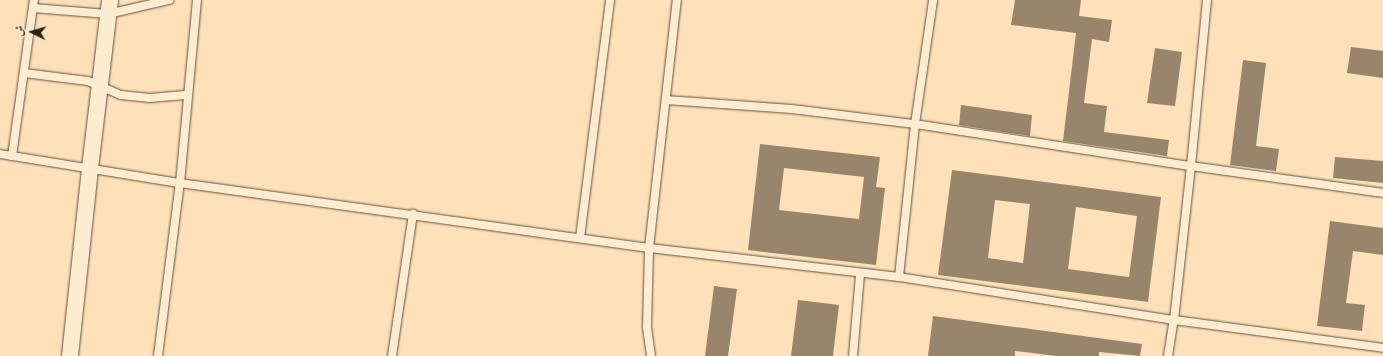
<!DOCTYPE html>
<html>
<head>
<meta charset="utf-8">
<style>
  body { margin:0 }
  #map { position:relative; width:1383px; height:356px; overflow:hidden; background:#fee1b8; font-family:"IM FELL Double Pica",Amiri,serif }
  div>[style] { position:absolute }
  .building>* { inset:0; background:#99856b }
  .roads { filter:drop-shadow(0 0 1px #605240) drop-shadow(0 0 1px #605240) }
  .lane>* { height:8px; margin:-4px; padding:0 4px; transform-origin:4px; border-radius:4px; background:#feecd1 }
  .street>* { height:16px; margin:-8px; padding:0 8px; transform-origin:8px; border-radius:8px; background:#feecd1 }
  span { translate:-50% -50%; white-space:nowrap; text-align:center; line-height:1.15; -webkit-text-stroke:3px #feecd1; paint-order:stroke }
  .north { position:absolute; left:12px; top:12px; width:40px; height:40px; -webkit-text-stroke:3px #feecd1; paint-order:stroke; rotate:275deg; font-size:11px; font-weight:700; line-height:16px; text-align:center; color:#2b2218 }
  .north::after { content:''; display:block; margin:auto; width:14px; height:18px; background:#2b2218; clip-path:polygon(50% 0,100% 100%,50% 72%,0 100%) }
</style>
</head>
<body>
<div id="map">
  <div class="building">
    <i style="clip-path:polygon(1015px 0,1081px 0,1079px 16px,1112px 20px,1109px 42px,1092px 39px,1084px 103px,1107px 106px,1104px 132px,1169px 140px,1167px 156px,1063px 141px,1076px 33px,1011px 25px)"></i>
    <i style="clip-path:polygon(1351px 47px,1383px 51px,1383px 78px,1347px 73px)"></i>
    <i style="clip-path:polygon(1155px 48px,1182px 52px,1175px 106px,1147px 103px)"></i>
    <i style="clip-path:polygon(1243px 60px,1266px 63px,1256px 146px,1279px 149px,1276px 171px,1230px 165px)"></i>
    <i style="clip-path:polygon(961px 105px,1032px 115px,1030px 136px,959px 125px)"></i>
    <i style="clip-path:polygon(evenodd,760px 144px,880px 157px,876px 187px,885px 188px,876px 265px,748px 250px,760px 144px,784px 168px,864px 177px,859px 219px,779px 210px,784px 168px)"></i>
    <i style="clip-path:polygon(1335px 157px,1383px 161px,1383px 183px,1333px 178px)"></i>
    <i style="clip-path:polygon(evenodd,952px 170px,1161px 197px,1148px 302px,938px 275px,952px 170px,995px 200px,1030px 204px,1023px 263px,988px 258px,995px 200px,952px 170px,1076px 207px,1137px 216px,1129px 277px,1068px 269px,1076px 207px)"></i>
    <i style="clip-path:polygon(1330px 221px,1383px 228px,1383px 255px,1353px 251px,1346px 303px,1365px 305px,1362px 331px,1317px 326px)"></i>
    <i style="clip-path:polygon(714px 286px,737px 289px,728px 356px,705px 356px)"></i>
    <i style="clip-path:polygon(798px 300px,839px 305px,833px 356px,791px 356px)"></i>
    <i style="clip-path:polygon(933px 316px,1142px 344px,1140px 356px,1099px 352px,1099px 356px,1056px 356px,1015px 351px,1015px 356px,928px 356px)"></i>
  </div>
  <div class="roads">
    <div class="lane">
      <i style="left:33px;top:8px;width:75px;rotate:4.6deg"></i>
      <i style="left:108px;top:14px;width:63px;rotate:-12.9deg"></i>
      <i style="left:24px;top:73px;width:64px;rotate:7.1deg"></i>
      <i style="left:88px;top:81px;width:36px;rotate:23deg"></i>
      <i style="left:121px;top:95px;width:29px;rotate:6deg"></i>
      <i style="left:150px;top:98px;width:38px;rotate:-5deg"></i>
      <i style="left:666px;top:100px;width:126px;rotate:4.1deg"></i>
      <i style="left:792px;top:109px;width:124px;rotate:7deg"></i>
      <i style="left:915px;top:124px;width:279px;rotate:8.7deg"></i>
      <i style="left:1191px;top:166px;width:194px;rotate:8deg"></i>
      <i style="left:0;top:154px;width:182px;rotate:9.2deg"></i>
      <i style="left:180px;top:183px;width:473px;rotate:7.9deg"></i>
      <i style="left:649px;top:248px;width:252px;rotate:6.6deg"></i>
      <i style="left:899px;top:277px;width:278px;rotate:8.9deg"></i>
      <i style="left:1174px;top:320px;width:211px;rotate:7.6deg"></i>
      <i style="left:12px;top:156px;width:158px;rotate:-82deg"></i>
      <i style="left:580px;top:238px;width:240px;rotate:-82.8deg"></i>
      <i style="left:899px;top:277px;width:154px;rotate:-84deg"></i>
      <i style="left:915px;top:124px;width:125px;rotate:-81.7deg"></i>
      <i style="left:158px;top:356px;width:174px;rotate:-82.8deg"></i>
      <i style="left:180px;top:183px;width:184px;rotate:-84.7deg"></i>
      <i style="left:392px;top:356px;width:144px;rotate:-81.6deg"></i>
      <i style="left:651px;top:356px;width:30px;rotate:-98deg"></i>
      <i style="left:647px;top:326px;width:78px;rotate:-88.5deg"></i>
      <i style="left:649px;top:248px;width:250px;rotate:-83.6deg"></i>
      <i style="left:853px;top:356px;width:82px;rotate:-85.1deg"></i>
      <i style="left:1168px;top:356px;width:36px;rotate:-81deg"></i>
      <i style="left:1174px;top:320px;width:155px;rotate:-83.7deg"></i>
      <i style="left:1191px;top:166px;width:167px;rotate:-84.5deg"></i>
    </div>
    <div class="street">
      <i style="left:70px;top:356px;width:189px;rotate:-83.9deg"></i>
      <i style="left:90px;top:168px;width:169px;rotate:-83.2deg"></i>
    </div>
  </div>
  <div class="north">ش</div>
</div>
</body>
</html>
